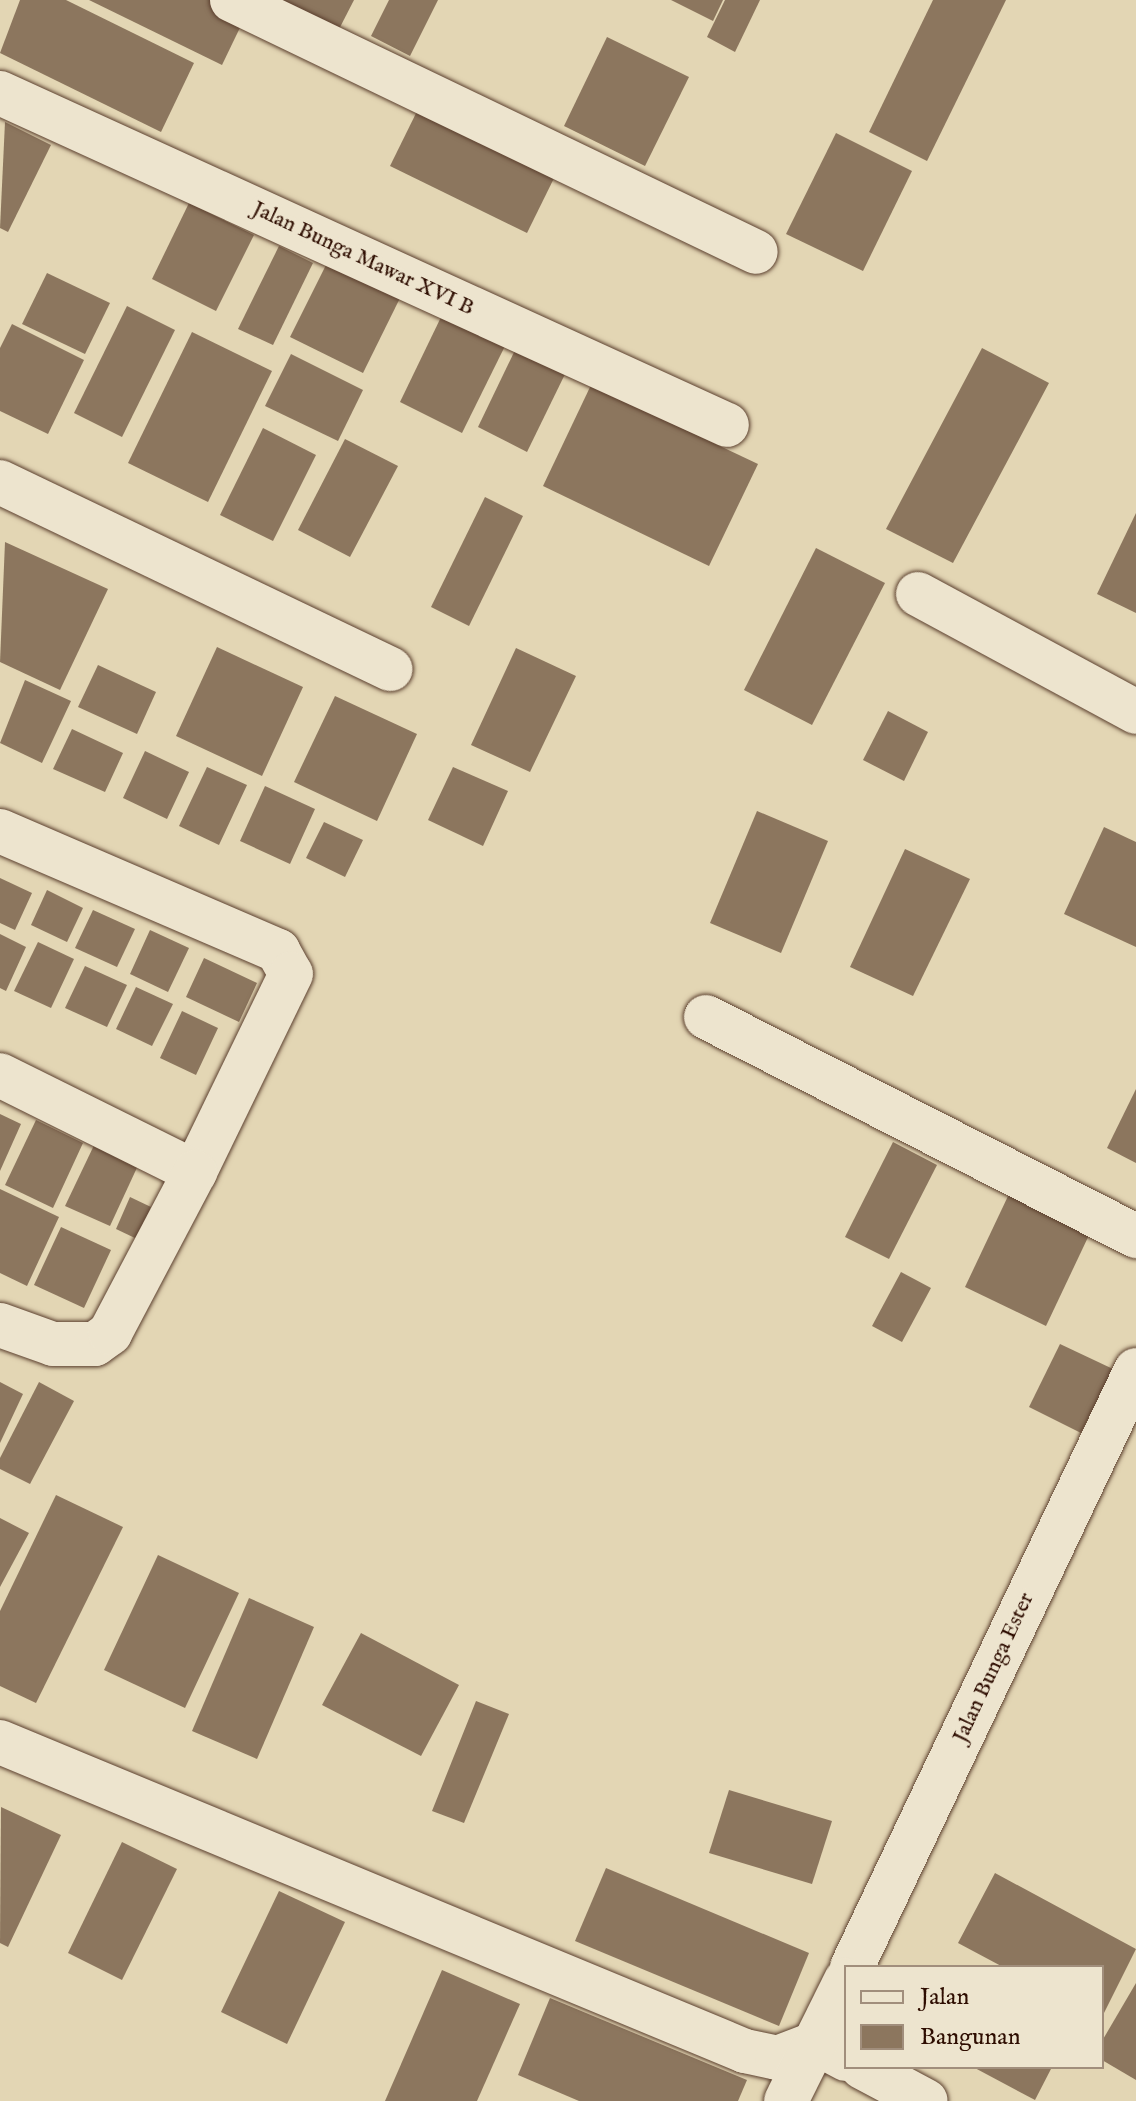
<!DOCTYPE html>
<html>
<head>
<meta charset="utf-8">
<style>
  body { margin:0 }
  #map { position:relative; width:1136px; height:2101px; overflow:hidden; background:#e3d6b4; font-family:"IM FELL English",serif }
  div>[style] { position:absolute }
  .building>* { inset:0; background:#8c765e }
  .roads { filter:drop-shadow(0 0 2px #5b3f2e) drop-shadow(0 0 2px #5b3f2e) }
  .minor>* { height:44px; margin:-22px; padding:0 22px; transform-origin:22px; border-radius:22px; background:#ede4ce }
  span { translate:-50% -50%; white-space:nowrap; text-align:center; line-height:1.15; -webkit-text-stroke:8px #ede4ce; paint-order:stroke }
  .street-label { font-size:22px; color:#2e0d01 }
  .legend { position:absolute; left:844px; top:1965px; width:260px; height:104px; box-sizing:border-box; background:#ede4ce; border:2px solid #a18e7c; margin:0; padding:10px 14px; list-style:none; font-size:24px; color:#2e0d01 }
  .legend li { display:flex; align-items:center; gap:16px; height:40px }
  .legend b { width:40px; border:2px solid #a18e7c }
</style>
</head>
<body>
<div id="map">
  <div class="building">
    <i style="clip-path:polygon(20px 0,66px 0,194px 63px,161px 132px,0 53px)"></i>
    <i style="clip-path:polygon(89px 0,227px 0,248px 11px,222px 65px)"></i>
    <i style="clip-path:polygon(269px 0,354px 0,336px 35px)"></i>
    <i style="clip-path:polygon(389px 0,438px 0,410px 56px,371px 36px)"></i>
    <i style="clip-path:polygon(671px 0,723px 0,713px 21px)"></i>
    <i style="clip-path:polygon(725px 0,760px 0,735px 52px,707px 37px)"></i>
    <i style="clip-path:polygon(933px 0,1006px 0,927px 161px,869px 132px)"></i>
    <i style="clip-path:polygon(607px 37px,689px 77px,645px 166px,564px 126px)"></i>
    <i style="clip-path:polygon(425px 95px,562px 162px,527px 233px,390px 166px)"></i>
    <i style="clip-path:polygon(5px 122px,51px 145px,8px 232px,0 228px)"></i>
    <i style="clip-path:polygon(836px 133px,912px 171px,863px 271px,786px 234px)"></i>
    <i style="clip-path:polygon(189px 203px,254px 235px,216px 311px,152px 279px)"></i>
    <i style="clip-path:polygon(279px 246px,313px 263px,273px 345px,238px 329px)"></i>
    <i style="clip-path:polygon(329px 259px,402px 294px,363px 373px,290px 337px)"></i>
    <i style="clip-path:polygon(47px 273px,110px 303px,85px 354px,22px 324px)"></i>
    <i style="clip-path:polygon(127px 306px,175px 330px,122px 437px,74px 413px)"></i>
    <i style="clip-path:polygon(443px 313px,506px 344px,462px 433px,400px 402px)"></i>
    <i style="clip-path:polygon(12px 324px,84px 360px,48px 434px,0 411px,0 348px)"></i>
    <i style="clip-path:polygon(192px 332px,272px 371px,208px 502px,128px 463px)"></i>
    <i style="clip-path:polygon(518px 344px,568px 368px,527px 452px,478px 427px)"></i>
    <i style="clip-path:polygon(982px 348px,1049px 383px,953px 563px,886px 529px)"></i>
    <i style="clip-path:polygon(291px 354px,363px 390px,338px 441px,265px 406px)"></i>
    <i style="clip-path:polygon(591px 385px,758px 464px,709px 566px,543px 486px)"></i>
    <i style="clip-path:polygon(263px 428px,316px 455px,273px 541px,220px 515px)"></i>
    <i style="clip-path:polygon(345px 439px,398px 466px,350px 557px,298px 530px)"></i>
    <i style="clip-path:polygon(485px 497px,523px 516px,469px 626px,431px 607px)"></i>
    <i style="clip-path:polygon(1136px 513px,1136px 613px,1097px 594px)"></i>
    <i style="clip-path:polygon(5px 542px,108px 589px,60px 690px,0 662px)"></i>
    <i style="clip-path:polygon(816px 548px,885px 583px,812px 725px,744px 690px)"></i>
    <i style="clip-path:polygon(217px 647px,303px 687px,262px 776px,176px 736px)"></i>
    <i style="clip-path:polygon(516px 648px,576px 676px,530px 772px,471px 745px)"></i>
    <i style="clip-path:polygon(98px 665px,156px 692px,137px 734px,78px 707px)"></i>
    <i style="clip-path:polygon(25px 680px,71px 701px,42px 763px,0 743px)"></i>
    <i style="clip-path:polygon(335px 696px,417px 734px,377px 821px,294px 782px)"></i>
    <i style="clip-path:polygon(888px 711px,928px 732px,904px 781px,863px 760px)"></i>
    <i style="clip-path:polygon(72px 729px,123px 753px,105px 792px,53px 769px)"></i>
    <i style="clip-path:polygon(145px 751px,189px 772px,167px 819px,123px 798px)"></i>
    <i style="clip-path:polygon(207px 767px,247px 785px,219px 845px,179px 826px)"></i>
    <i style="clip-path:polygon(453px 767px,508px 791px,483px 846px,428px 820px)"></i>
    <i style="clip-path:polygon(265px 786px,315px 809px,290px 864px,240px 841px)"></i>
    <i style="clip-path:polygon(757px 811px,828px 841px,781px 953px,710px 923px)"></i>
    <i style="clip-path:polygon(324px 822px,363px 840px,345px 877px,306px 858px)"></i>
    <i style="clip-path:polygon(1104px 827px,1136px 842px,1136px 947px,1064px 914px)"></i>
    <i style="clip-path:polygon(905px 849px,970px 879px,913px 996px,850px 967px)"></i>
    <i style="clip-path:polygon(0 878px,32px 893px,15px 930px,0 923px)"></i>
    <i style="clip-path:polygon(47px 890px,83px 908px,67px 942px,31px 925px)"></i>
    <i style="clip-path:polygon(93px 910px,135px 929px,117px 967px,75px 948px)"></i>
    <i style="clip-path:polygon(150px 930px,189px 948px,168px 992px,130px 974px)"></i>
    <i style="clip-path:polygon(0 934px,26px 947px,6px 991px,0 988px)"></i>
    <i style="clip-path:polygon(38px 942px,74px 959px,51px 1008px,14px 991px)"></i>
    <i style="clip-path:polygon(204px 958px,257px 983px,239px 1022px,186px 997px)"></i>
    <i style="clip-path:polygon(85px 966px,127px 985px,107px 1027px,65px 1008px)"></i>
    <i style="clip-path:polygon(136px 987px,173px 1004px,152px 1046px,116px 1029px)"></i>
    <i style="clip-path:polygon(182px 1011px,218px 1028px,196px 1075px,160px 1058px)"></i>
    <i style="clip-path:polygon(1136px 1089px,1136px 1163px,1107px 1148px)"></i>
    <i style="clip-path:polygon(0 1114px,21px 1124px,0 1171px)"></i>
    <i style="clip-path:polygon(36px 1120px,83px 1143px,53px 1208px,5px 1185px)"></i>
    <i style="clip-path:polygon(97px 1139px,141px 1159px,110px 1226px,65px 1206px)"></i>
    <i style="clip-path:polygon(893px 1142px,937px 1165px,889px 1259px,845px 1237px)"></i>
    <i style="clip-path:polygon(0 1189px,59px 1217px,27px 1286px,0 1273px)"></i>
    <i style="clip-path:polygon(1009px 1194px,1090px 1233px,1046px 1326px,965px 1287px)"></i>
    <i style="clip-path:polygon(130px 1197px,151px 1207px,137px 1239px,116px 1229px)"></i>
    <i style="clip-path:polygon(61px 1227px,111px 1250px,84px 1308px,34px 1285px)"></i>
    <i style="clip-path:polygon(901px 1272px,931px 1288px,902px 1342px,872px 1326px)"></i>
    <i style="clip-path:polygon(1060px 1344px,1113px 1369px,1081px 1433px,1029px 1407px)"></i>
    <i style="clip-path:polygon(0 1382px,23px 1394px,0 1443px)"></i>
    <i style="clip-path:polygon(39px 1382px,74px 1401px,30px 1484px,0 1469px,0 1458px)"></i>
    <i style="clip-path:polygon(56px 1495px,123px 1527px,36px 1703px,0 1686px,0 1611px)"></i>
    <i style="clip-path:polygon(0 1518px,29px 1533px,0 1587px)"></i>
    <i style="clip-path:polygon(158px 1555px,239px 1593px,185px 1708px,104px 1670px)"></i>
    <i style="clip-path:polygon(249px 1598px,314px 1627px,257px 1759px,192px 1731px)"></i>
    <i style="clip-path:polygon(361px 1633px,459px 1685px,421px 1756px,322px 1705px)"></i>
    <i style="clip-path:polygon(476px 1701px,509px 1714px,464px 1823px,432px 1811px)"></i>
    <i style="clip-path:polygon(729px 1790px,832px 1821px,812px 1884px,709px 1853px)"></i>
    <i style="clip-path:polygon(1px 1807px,61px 1835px,8px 1947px,0 1943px)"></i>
    <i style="clip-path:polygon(122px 1842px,177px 1869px,122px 1980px,68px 1953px)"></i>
    <i style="clip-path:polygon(606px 1868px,809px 1953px,779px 2026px,575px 1941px)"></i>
    <i style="clip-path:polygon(995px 1873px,1136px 1949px,1102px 2017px,1102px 1967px,1003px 1967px,958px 1943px)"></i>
    <i style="clip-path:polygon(279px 1891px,345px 1922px,287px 2044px,221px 2012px)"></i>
    <i style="clip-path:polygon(442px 1970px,520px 2004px,477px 2101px,385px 2101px)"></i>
    <i style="clip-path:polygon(1136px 1983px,1136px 2080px,1102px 2060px,1102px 2041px)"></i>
    <i style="clip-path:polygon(550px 1998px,747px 2080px,738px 2101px,579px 2101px,518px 2075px)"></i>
    <i style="clip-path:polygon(973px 2067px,1052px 2067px,1035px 2100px)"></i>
  </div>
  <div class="roads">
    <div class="minor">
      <i style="left:232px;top:0;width:581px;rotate:25.68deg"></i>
      <i style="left:0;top:93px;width:799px;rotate:24.54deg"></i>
      <i style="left:0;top:482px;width:433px;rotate:25.6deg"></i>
      <i style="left:918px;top:594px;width:248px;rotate:28.4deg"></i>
      <i style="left:0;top:831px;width:303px;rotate:23.3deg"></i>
      <i style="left:278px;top:951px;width:26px;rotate:61deg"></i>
      <i style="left:291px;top:974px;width:220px;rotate:115.9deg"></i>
      <i style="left:195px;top:1172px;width:218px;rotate:-153.6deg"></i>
      <i style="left:706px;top:1017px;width:483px;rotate:27deg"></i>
      <i style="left:0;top:1325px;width:56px;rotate:19.7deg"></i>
      <i style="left:53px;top:1344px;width:42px"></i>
      <i style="left:95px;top:1344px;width:19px;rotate:-36deg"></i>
      <i style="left:110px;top:1333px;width:182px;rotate:-62.2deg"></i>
      <i style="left:0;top:1742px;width:807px;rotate:22.53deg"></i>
      <i style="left:745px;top:2051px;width:33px;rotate:12deg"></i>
      <i style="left:777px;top:2058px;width:42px;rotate:-21deg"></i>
      <i style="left:816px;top:2043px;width:34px;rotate:28deg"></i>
      <i style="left:852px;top:1967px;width:661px;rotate:-64.56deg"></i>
      <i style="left:862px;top:2067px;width:72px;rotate:28deg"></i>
      <i style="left:786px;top:2101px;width:135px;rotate:-63.6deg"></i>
    </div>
  </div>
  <div class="street-label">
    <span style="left:363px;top:259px;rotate:25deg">Jalan Bunga Mawar XVI B</span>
    <span style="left:994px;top:1668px;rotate:-65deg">Jalan Bunga Ester</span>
  </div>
  <ul class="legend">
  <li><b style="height:10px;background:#ede4ce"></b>Jalan</li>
  <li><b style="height:22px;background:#8c765e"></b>Bangunan</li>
  </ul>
</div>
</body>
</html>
